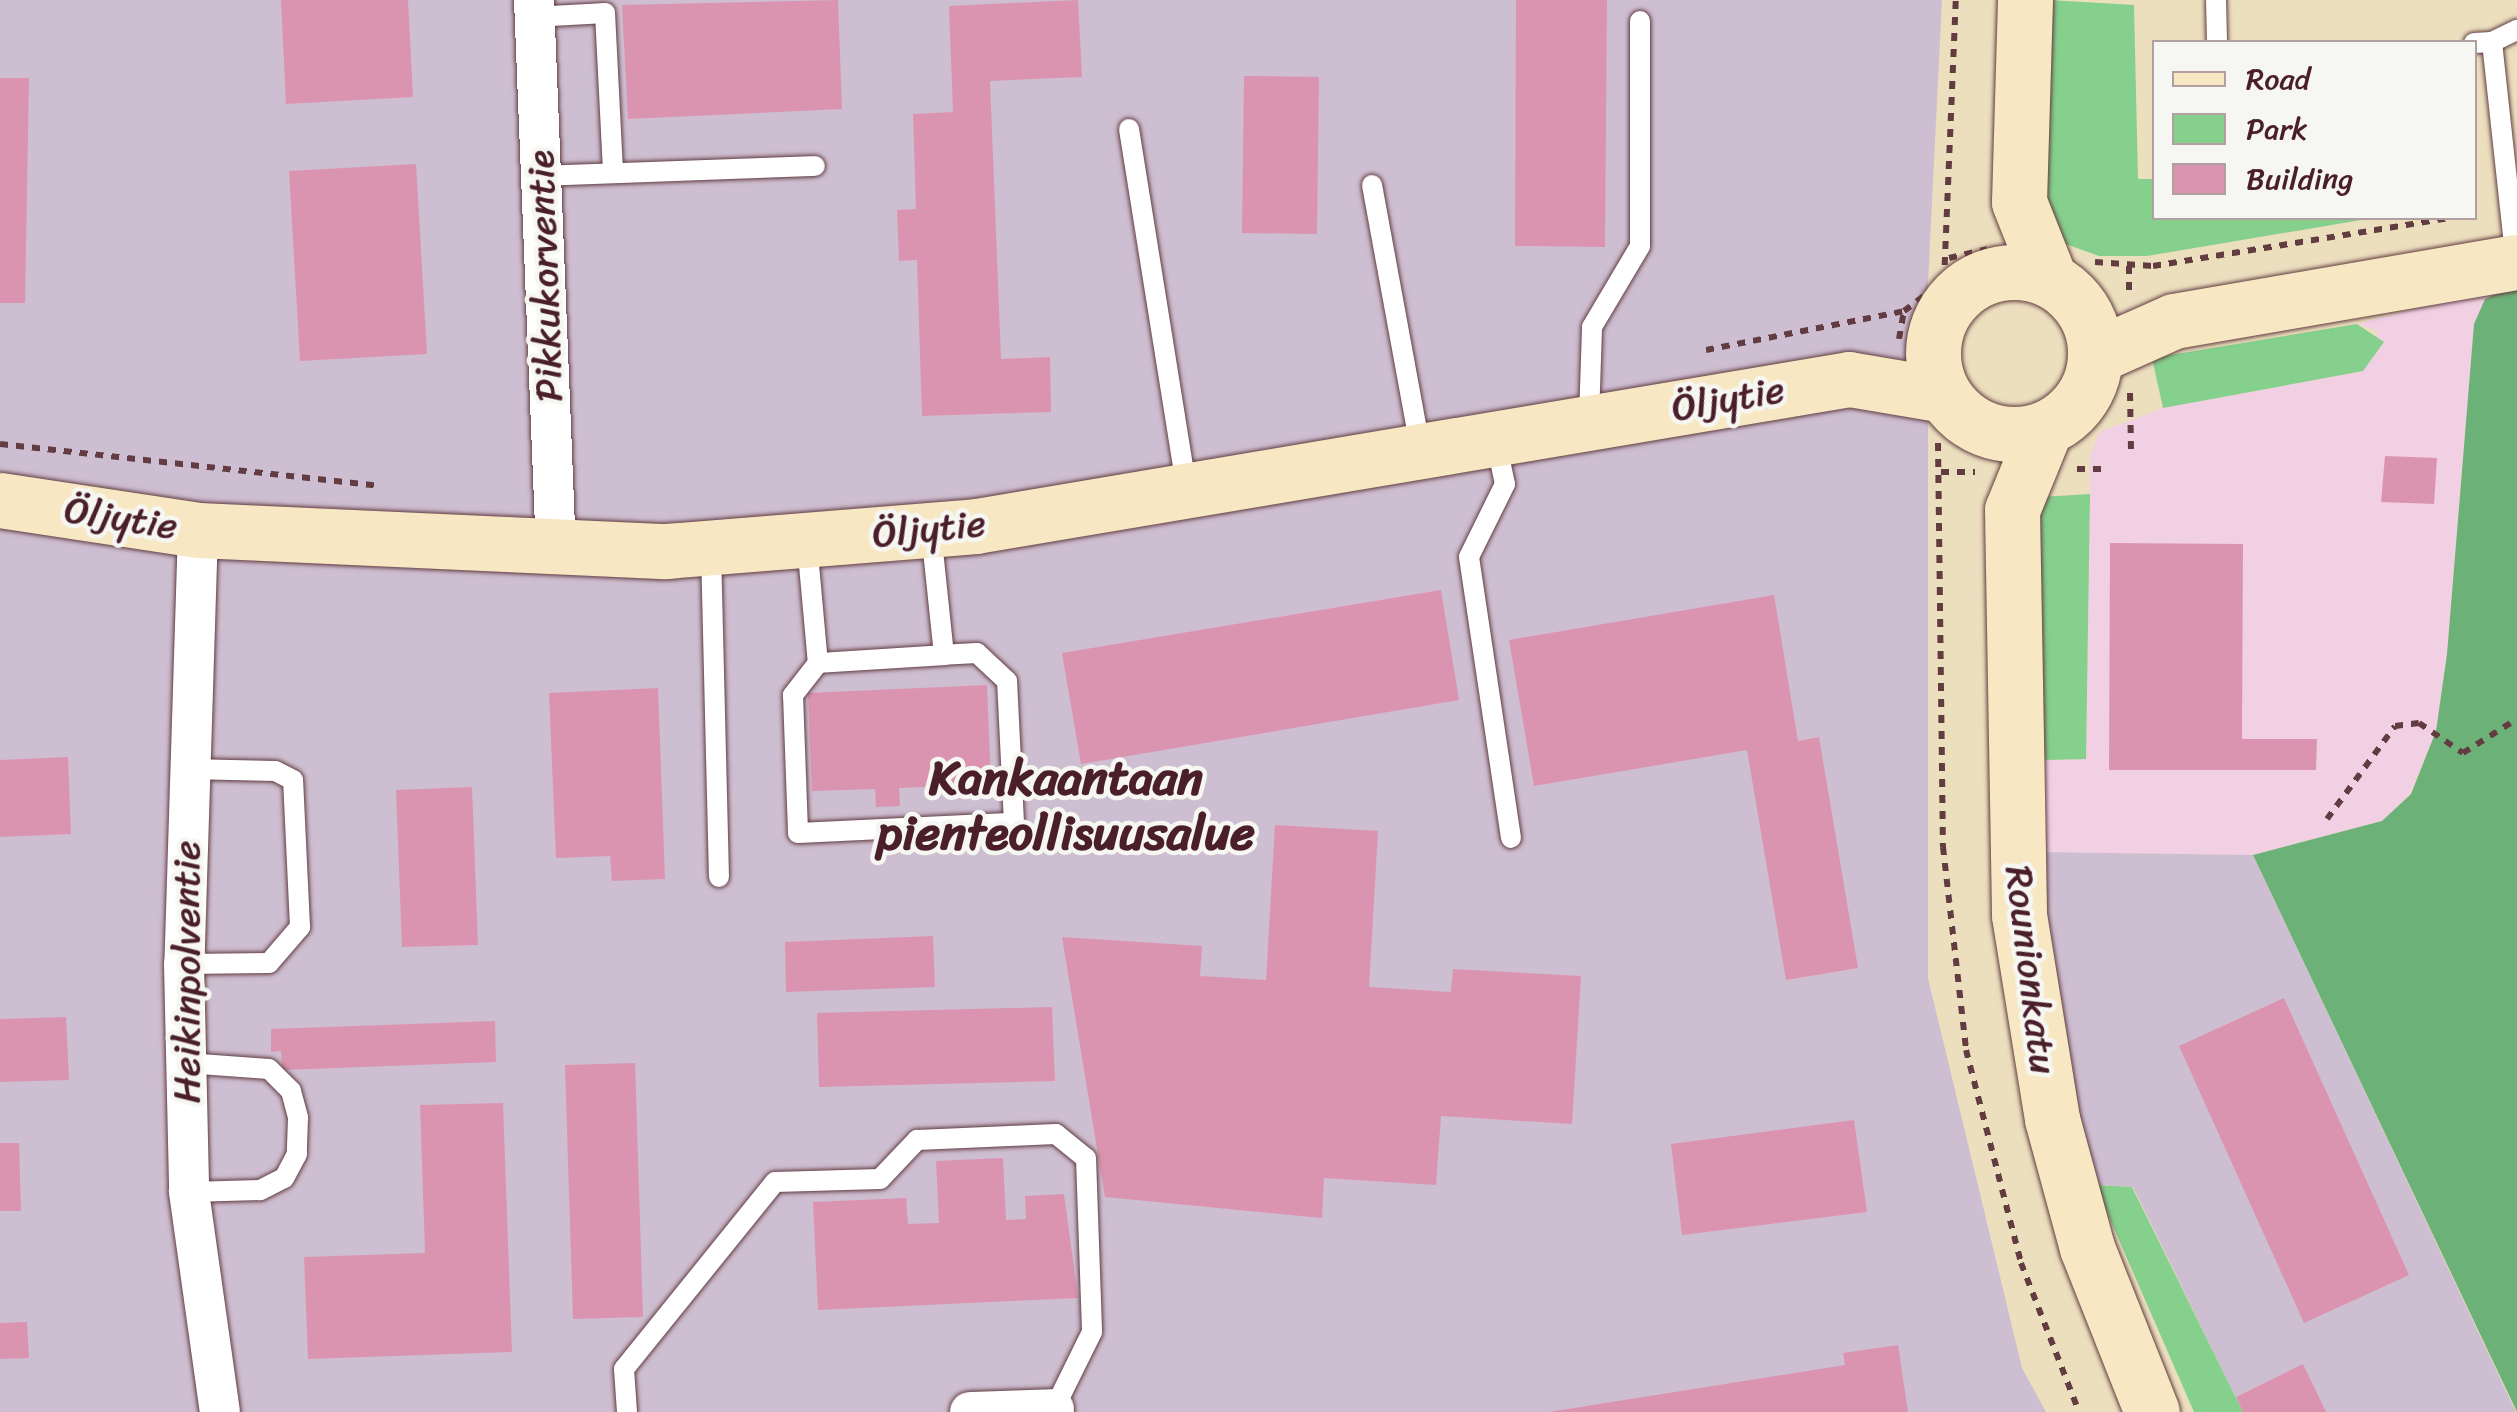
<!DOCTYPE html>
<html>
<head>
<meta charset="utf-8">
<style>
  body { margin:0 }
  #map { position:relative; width:2517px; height:1412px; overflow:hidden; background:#ecdfbe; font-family:Sriracha,sans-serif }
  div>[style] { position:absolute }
  .built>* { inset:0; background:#f1d0e3 }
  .industrial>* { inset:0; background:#cebed1 }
  .green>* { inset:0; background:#85d08d }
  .forest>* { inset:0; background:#6cb278 }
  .building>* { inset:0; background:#db94b0 }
  .path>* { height:6px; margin-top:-3px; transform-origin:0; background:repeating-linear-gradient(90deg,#623c41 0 8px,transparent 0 16px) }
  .roads { filter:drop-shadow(0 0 2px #623c41) drop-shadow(0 0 2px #623c41) }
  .lane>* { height:20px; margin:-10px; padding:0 10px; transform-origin:10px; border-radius:10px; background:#fff }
  .street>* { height:40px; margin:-20px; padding:0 20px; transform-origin:20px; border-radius:20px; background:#fff }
  .secondary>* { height:55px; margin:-27.5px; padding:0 27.5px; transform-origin:27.5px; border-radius:27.5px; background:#f7e8c3 }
  .secondary>.ring { margin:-27.5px; padding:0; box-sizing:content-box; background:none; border:55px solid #f7e8c3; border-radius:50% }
  span { translate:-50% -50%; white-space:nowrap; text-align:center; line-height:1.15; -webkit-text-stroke:9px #f6f6f2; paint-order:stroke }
  .street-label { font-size:38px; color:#4a1f2b }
  .district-label { font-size:48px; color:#4a1f2b; font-weight:700 }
  .legend { position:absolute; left:2152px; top:40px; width:325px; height:180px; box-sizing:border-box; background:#f6f6f2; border:2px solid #b1a0a2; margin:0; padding:12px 18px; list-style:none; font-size:30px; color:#4a1f2b }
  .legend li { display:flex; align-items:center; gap:20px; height:50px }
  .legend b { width:50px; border:2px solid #b1a0a2 }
</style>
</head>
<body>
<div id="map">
  <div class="built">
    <i style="clip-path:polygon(2512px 284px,2474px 324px,2447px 654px,2436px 731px,2410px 794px,2382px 821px,2253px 855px,2038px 852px,2035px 745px,2046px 760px,2086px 759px,2090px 457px,2099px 432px,2163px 408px,2363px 371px,2378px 331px,2357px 324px)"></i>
  </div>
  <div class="industrial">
    <i style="clip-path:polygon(0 0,1942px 0,1928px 284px,1928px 978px,2022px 1368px,2046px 1412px,0 1412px)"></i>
    <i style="clip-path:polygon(2038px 852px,2253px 855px,2516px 1412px,2243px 1412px,2133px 1187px,2095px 1185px,2058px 1036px)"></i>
  </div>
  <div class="green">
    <i style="clip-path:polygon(2049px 0,2134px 5px,2138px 179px,2154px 179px,2154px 218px,2373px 218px,2147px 256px,2099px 256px,2060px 242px,2047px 207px)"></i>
    <i style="clip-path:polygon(2357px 324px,2384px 342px,2363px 371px,2163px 408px,2152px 358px)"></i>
    <i style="clip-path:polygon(2090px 494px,2086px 759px,2046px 760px,2035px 745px,2041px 497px)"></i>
    <i style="clip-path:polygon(2095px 1185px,2132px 1187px,2243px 1412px,2194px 1412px)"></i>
  </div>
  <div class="forest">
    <i style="clip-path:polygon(2517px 283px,2517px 1412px,2253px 855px,2382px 821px,2411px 794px,2436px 731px,2447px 654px,2474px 324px,2485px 299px)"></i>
  </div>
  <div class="building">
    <i style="clip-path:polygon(281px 0,408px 0,413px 97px,286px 104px)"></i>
    <i style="clip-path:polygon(838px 0,842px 109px,628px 119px,622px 5px)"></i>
    <i style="clip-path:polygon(1078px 0,1082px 77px,990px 81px,1001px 359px,1050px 357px,1051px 412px,922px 416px,917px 260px,899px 261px,897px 210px,916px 209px,913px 114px,953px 112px,949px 6px)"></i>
    <i style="clip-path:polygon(1516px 0,1607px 0,1605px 247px,1515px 246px)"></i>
    <i style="clip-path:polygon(1244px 76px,1319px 77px,1317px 234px,1242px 233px)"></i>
    <i style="clip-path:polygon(0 78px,29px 78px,25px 303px,0 303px)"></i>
    <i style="clip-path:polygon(416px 164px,427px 354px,300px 361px,289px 171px)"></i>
    <i style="clip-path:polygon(2385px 456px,2437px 458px,2434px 504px,2381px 502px)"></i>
    <i style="clip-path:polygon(2110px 543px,2243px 544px,2242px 739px,2317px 739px,2316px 770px,2109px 770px)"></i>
    <i style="clip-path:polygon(1441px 590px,1459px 700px,1081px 764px,1062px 653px)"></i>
    <i style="clip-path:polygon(1774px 595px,1798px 741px,1819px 737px,1858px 968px,1786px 980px,1747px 750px,1534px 786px,1509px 640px)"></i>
    <i style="clip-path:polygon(987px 685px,991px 784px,899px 788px,900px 806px,876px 807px,875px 789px,812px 791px,808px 693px)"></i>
    <i style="clip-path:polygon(658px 688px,665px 879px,612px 881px,610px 856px,556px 858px,549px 693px)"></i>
    <i style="clip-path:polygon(68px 757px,71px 834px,0 837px,0 760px)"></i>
    <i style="clip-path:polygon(472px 787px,478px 945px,402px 947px,396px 790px)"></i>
    <i style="clip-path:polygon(1275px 825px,1378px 831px,1369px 987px,1451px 992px,1453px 969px,1581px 976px,1572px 1124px,1441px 1116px,1436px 1185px,1324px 1178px,1322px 1218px,1105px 1197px,1062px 937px,1202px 946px,1200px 976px,1266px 980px)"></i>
    <i style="clip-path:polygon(933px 936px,935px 987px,786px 992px,785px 942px)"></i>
    <i style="clip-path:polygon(2284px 998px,2409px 1275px,2304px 1323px,2179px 1046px)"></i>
    <i style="clip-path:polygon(1052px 1007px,1055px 1081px,819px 1087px,817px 1013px)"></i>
    <i style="clip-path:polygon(66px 1017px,69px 1080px,0 1082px,0 1019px)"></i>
    <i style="clip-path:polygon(495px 1021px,496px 1062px,282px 1070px,281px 1051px,271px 1052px,271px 1029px)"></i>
    <i style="clip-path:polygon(635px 1063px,643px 1317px,573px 1319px,565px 1065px)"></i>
    <i style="clip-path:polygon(503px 1103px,512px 1352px,308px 1359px,304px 1257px,425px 1253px,420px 1105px)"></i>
    <i style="clip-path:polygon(1854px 1120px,1867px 1212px,1682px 1235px,1671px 1144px)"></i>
    <i style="clip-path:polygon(0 1143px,19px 1143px,21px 1211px,0 1211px)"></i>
    <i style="clip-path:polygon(1003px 1158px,1006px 1220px,1026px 1219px,1025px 1196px,1064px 1194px,1078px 1298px,818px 1310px,813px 1202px,906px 1198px,908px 1224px,939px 1223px,936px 1161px)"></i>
    <i style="clip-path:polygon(27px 1322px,29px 1358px,0 1359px,0 1323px)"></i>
    <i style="clip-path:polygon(1898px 1345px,1908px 1412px,1549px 1412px,1845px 1365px,1843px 1353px)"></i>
    <i style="clip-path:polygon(2303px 1364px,2326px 1412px,2243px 1412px,2236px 1397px)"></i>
  </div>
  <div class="path">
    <i style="left:1949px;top:258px;width:39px;rotate:-13deg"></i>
    <i style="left:2095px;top:262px;width:58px;rotate:3.9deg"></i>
    <i style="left:2153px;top:266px;width:300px;rotate:-9.2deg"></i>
    <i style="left:2129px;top:266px;width:24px;rotate:90deg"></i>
    <i style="left:1899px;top:339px;width:28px;rotate:-80deg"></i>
    <i style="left:1706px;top:350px;width:202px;rotate:-11.1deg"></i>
    <i style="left:1904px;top:311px;width:50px;rotate:-36.9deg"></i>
    <i style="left:1944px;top:281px;width:281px;rotate:-87.6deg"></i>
    <i style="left:2130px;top:393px;width:59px;rotate:89deg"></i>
    <i style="left:1938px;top:443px;width:404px;rotate:89.3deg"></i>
    <i style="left:1943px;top:847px;width:204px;rotate:83.5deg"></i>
    <i style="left:1966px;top:1050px;width:220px;rotate:75.5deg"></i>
    <i style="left:2021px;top:1263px;width:160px;rotate:68.7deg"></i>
    <i style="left:0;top:444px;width:383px;rotate:6.3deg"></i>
    <i style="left:2077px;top:469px;width:29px"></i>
    <i style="left:1941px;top:472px;width:34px"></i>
    <i style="left:2327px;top:819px;width:115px;rotate:-53.8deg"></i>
    <i style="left:2395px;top:726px;width:24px;rotate:-7deg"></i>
    <i style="left:2419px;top:723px;width:53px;rotate:34.3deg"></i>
    <i style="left:2463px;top:753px;width:64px;rotate:-32.2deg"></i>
  </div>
  <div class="roads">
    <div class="lane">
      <i style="left:2216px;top:0;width:42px;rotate:88.6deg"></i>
      <i style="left:534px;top:17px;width:71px;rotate:-3.2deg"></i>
      <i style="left:605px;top:13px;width:160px;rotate:87.1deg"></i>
      <i style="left:2492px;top:42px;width:28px;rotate:-26deg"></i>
      <i style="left:2474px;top:43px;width:18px;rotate:-3deg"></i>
      <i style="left:2492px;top:42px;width:221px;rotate:83.8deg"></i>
      <i style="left:1129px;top:129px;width:362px;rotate:80.9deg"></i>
      <i style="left:542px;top:176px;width:273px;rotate:-2.1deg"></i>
      <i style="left:1372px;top:185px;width:270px;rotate:79.6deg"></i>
      <i style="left:1589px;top:419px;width:92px;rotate:-88.1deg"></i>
      <i style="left:1592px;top:327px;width:94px;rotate:-59.3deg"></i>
      <i style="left:1640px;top:246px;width:225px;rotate:-90deg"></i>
      <i style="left:1496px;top:442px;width:43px;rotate:77.9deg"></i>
      <i style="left:1505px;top:484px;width:81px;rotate:116.3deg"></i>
      <i style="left:1469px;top:557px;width:284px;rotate:81.5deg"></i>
      <i style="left:807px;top:543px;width:121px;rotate:84.8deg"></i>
      <i style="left:818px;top:663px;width:41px;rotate:128deg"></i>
      <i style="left:793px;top:695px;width:138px;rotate:87.9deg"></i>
      <i style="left:798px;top:833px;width:216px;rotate:-2.7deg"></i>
      <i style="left:1014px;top:823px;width:142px;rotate:-92.8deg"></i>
      <i style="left:1007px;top:681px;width:41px;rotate:-137deg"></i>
      <i style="left:977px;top:653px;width:33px;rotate:177deg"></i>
      <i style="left:944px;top:655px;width:124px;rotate:-96deg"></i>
      <i style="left:711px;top:550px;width:327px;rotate:88.6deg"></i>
      <i style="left:818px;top:663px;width:126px;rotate:-3.6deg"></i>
      <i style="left:184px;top:964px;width:85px;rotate:-0.7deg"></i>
      <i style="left:269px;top:963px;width:48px;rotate:-49.3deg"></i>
      <i style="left:300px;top:927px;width:147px;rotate:-92.7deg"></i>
      <i style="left:293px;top:780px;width:20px;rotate:-153deg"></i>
      <i style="left:275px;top:771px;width:87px;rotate:-178.7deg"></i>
      <i style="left:186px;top:1063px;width:83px;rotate:4.1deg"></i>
      <i style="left:269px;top:1069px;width:31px;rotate:45deg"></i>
      <i style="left:291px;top:1091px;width:28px;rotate:75deg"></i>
      <i style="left:298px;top:1118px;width:36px;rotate:92deg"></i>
      <i style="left:297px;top:1154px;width:27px;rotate:118deg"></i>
      <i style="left:284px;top:1178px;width:27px;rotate:153deg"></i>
      <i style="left:260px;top:1190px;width:71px;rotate:178.4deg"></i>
      <i style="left:627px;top:1412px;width:43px;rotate:-94deg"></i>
      <i style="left:624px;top:1369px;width:240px;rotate:-51.1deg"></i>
      <i style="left:775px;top:1182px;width:105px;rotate:-1.6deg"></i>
      <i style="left:880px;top:1179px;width:54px;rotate:-46.5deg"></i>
      <i style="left:917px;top:1140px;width:139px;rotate:-2.5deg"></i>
      <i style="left:1056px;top:1134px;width:38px;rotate:39deg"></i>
      <i style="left:1086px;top:1158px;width:174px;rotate:88deg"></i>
      <i style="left:1092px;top:1332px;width:86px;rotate:116.3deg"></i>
    </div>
    <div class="street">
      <i style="left:534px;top:0;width:552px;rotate:87.72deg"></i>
      <i style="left:198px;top:530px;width:434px;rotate:91.8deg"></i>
      <i style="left:184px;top:964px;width:228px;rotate:88.7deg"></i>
      <i style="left:189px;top:1192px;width:222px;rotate:82deg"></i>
      <i style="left:970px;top:1412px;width:84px;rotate:-2deg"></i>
    </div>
    <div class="secondary">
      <i style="left:2025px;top:0;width:202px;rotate:91.7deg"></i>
      <i style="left:2019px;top:202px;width:84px;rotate:68.3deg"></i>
      <i class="ring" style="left:1933px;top:272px;width:107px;height:107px"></i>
      <i style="left:2095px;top:356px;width:86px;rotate:-23.9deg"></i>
      <i style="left:2174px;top:321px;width:348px;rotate:-9.8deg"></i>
      <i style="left:2045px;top:429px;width:87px;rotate:112.2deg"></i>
      <i style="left:2012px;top:510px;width:405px;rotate:89deg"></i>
      <i style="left:2019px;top:915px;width:207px;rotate:80.8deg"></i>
      <i style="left:2052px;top:1119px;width:134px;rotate:74.8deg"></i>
      <i style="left:2087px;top:1248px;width:176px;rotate:68.4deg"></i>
      <i style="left:0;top:500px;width:200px;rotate:8.6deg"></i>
      <i style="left:198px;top:530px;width:468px;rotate:2.6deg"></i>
      <i style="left:666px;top:551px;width:311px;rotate:-4.6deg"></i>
      <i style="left:976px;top:526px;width:885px;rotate:-9.56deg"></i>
      <i style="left:1849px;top:379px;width:96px;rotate:9.6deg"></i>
    </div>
  </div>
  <div class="street-label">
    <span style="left:545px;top:276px;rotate:-92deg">Pikkukorventie</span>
    <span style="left:1728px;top:399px;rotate:-10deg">Öljytie</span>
    <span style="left:121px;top:518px;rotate:9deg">Öljytie</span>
    <span style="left:929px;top:529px;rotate:-6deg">Öljytie</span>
    <span style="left:2031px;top:970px;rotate:83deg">Rounionkatu</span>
    <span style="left:187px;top:972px;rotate:-90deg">Heikinpolventie</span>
  </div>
  <div class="district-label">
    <span style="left:1066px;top:805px">Kankaantaan<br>pienteollisuusalue</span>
  </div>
  <ul class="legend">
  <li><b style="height:12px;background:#f7e8c3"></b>Road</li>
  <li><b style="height:28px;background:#85d08d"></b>Park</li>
  <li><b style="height:28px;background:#db94b0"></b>Building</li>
  </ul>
</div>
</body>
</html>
